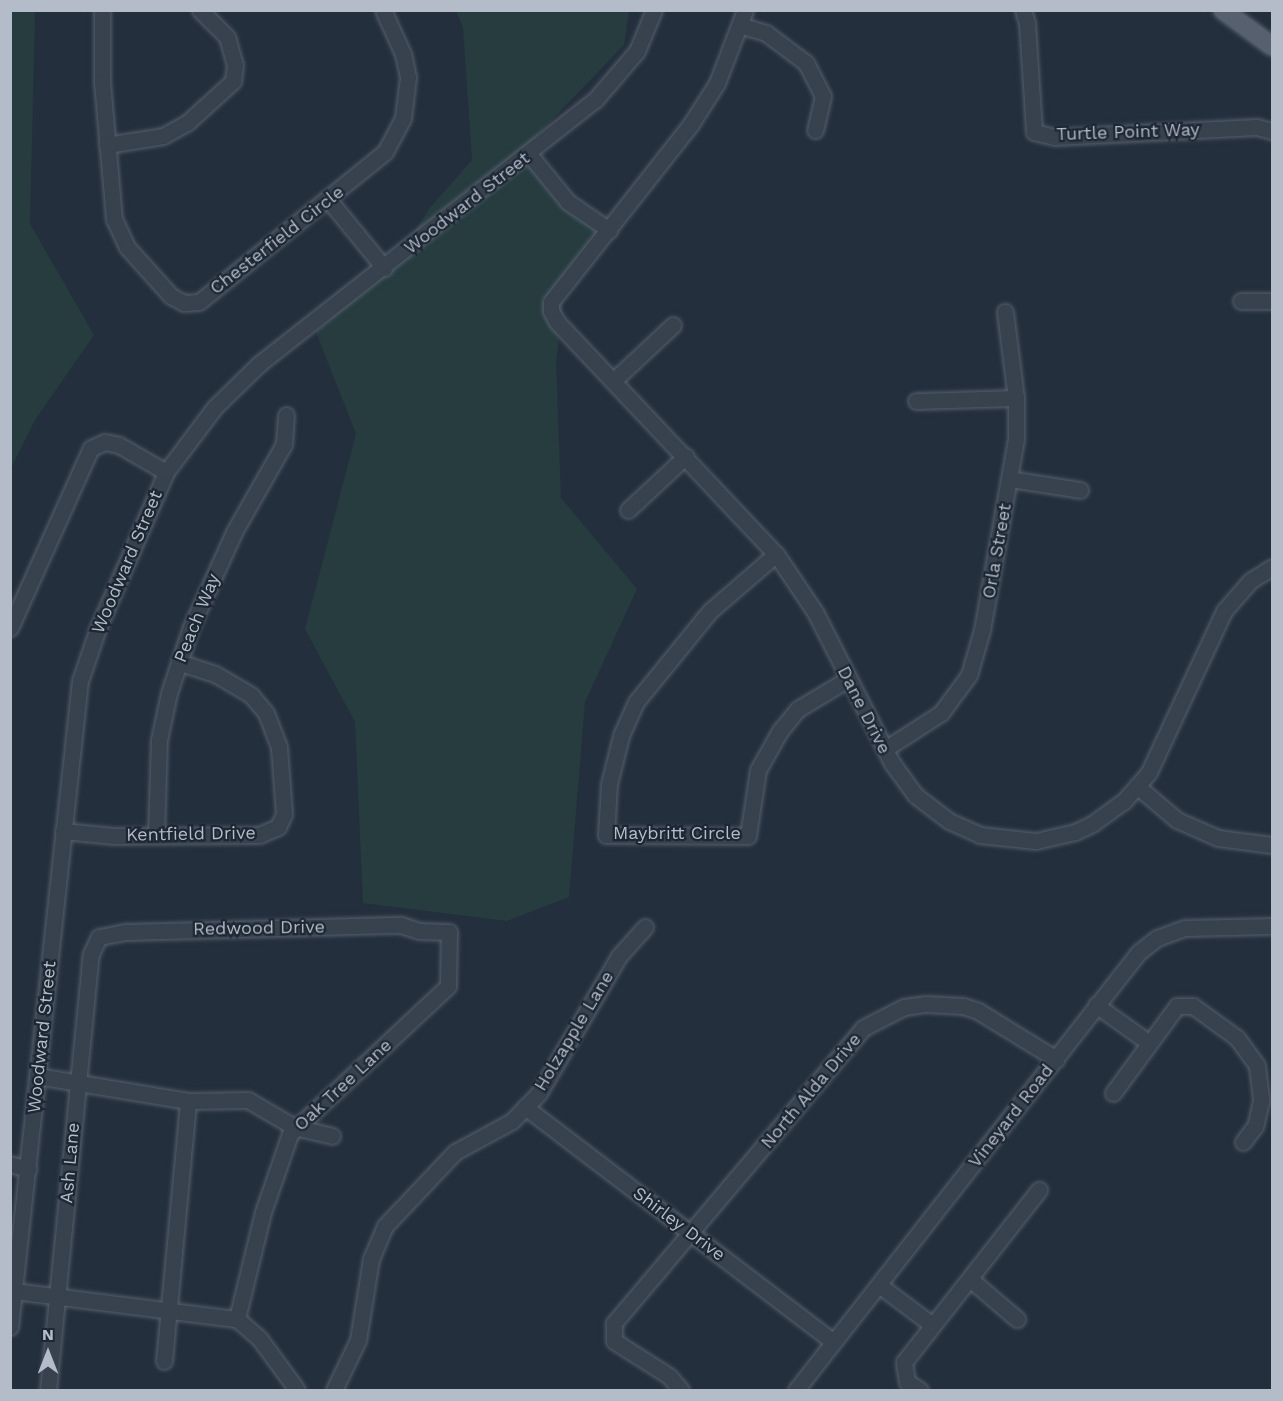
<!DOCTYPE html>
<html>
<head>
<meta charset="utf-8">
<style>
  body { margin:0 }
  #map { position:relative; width:1283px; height:1401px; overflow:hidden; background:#242f3e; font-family:"Work Sans",sans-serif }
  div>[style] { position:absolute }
  .green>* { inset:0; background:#263c3f }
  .roads { filter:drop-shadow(0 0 2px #565f6c) drop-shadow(0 0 2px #565f6c) }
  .minor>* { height:15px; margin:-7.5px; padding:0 7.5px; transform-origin:7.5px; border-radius:7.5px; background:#38414e }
  .major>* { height:18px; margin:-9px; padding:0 9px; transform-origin:9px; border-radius:9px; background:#56606e }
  span { translate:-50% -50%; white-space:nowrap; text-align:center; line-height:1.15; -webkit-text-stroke:4.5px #1d2633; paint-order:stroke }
  .street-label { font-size:18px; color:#b4bcc9 }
  .frame { position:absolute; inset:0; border:12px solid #b4bcc9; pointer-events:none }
  .north { position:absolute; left:18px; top:1323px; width:60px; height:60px; -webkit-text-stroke:4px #1d2633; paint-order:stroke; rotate:0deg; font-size:16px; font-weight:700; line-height:24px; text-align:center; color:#b4bcc9 }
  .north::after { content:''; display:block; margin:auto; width:21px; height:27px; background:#b4bcc9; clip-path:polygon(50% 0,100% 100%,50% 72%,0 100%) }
</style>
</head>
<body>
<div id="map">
  <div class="green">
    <i style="clip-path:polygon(11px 10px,35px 11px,30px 224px,94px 335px,35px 420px,11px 468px)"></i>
    <i style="clip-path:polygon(456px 11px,629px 11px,624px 45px,495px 179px,529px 154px,608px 231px,565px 288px,556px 362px,561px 498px,637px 589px,585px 702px,569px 897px,507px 921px,363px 903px,355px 722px,305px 629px,356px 434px,316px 332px,398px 257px,429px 209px,472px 160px,463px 27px)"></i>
  </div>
  <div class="roads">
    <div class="minor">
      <i style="left:102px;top:10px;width:72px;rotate:90deg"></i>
      <i style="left:102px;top:82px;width:138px;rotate:85deg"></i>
      <i style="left:114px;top:219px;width:31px;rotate:65deg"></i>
      <i style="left:127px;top:247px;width:66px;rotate:48.1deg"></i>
      <i style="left:171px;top:296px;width:15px;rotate:28deg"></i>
      <i style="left:184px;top:303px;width:15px;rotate:-4deg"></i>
      <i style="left:199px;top:302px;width:239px;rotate:-38.9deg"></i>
      <i style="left:385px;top:152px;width:38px;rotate:-62deg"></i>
      <i style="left:403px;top:118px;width:41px;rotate:-83deg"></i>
      <i style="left:408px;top:77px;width:24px;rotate:-102deg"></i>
      <i style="left:403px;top:54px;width:48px;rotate:-114.4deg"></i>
      <i style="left:745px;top:10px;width:78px;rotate:111deg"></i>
      <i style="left:717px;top:83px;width:49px;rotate:122.4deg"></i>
      <i style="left:691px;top:124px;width:226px;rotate:128.2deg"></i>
      <i style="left:551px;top:302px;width:9px;rotate:90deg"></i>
      <i style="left:551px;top:311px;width:13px;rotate:61deg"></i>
      <i style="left:557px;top:322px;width:319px;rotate:46.7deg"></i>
      <i style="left:776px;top:554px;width:70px;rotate:56.1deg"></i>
      <i style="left:815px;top:612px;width:169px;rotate:63deg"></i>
      <i style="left:892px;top:763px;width:39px;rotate:54deg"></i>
      <i style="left:915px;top:795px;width:43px;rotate:37.4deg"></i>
      <i style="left:949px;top:821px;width:34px;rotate:24deg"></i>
      <i style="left:980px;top:835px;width:56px;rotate:6.1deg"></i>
      <i style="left:1036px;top:841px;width:40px;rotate:-13deg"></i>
      <i style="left:1075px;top:832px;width:19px;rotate:-25deg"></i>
      <i style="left:1092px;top:824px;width:39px;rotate:-36deg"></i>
      <i style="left:1124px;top:801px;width:38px;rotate:-49deg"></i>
      <i style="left:1149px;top:772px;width:178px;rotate:-65deg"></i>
      <i style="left:1224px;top:611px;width:40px;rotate:-49deg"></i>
      <i style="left:1250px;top:581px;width:26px;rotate:-32deg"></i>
      <i style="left:1023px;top:10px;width:14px;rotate:73deg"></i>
      <i style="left:1027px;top:23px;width:109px;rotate:86.3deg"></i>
      <i style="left:1034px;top:132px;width:21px;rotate:14deg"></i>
      <i style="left:1054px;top:137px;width:203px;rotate:-2.8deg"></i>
      <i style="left:1257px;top:127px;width:16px;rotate:15deg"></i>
      <i style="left:742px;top:26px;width:25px;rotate:16deg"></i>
      <i style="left:766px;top:33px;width:50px;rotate:36.9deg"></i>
      <i style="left:806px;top:63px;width:37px;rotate:63deg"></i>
      <i style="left:823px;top:96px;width:35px;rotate:103deg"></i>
      <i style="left:107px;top:145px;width:57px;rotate:-9.1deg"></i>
      <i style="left:163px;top:136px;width:29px;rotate:-29deg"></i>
      <i style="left:188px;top:122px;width:61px;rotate:-42.3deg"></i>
      <i style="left:233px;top:81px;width:16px;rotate:-83deg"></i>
      <i style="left:235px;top:65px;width:29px;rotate:-106deg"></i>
      <i style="left:227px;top:37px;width:38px;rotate:-135deg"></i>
      <i style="left:529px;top:154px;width:62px;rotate:50.9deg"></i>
      <i style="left:568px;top:202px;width:50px;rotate:34.3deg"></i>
      <i style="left:328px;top:199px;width:89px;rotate:50.9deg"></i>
      <i style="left:1241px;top:301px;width:31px"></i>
      <i style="left:613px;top:381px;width:82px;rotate:-43deg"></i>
      <i style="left:916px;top:401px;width:100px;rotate:-1.7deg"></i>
      <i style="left:1010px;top:479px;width:71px;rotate:8.9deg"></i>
      <i style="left:628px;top:510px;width:79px;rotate:-43deg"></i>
      <i style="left:776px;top:554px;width:87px;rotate:139.2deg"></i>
      <i style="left:710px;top:611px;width:117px;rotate:129.1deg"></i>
      <i style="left:636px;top:702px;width:37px;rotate:114deg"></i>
      <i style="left:621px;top:736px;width:49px;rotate:104deg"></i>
      <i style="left:609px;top:784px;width:51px;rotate:93.4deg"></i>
      <i style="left:606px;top:835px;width:142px;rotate:0.4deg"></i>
      <i style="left:748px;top:836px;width:67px;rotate:-81.4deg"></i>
      <i style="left:758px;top:770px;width:45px;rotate:-60.6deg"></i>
      <i style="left:780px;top:731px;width:28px;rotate:-51deg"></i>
      <i style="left:798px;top:709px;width:58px;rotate:-31deg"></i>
      <i style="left:10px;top:628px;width:197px;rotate:-65.8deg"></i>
      <i style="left:91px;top:448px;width:15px;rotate:-23deg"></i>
      <i style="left:105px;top:442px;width:14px;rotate:12deg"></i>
      <i style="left:119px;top:445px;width:54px;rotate:29.9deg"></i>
      <i style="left:885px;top:749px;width:67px;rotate:-32.7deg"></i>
      <i style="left:941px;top:713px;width:47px;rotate:-53.6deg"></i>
      <i style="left:969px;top:675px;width:47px;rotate:-73.9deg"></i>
      <i style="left:982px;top:630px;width:194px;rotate:-79.9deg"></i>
      <i style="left:1016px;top:439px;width:41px;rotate:-90deg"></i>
      <i style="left:1016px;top:398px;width:87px;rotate:-97.3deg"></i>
      <i style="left:1137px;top:786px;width:52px;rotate:40.4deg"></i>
      <i style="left:1177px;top:820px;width:45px;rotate:23.7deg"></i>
      <i style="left:1218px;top:838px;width:54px;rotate:7.4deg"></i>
      <i style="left:63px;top:831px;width:51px;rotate:5.6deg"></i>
      <i style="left:114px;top:836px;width:145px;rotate:-0.4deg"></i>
      <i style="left:259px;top:835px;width:21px;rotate:-23deg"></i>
      <i style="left:278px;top:827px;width:14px;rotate:-65deg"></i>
      <i style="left:284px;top:814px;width:67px;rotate:-94.3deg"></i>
      <i style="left:279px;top:747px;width:36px;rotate:-111deg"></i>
      <i style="left:266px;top:713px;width:23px;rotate:-130deg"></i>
      <i style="left:251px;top:695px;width:42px;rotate:-149.7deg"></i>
      <i style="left:215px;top:674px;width:38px;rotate:-162deg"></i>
      <i style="left:156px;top:835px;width:95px;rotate:-88.2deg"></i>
      <i style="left:159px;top:740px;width:48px;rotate:-78deg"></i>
      <i style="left:169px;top:693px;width:70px;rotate:-71.6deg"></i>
      <i style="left:191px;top:627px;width:104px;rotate:-65.6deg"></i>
      <i style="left:234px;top:532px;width:101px;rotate:-60.4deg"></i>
      <i style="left:284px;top:444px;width:29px;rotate:-86deg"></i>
      <i style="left:1096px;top:1005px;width:65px;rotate:35.6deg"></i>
      <i style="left:37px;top:1076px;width:153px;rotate:9.4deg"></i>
      <i style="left:188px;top:1101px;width:60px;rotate:-1deg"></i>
      <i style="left:248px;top:1100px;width:53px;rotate:30.4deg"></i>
      <i style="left:294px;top:1127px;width:39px;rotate:13deg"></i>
      <i style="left:1113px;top:1093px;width:108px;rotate:-53.7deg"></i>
      <i style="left:1177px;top:1006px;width:16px"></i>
      <i style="left:1193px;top:1006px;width:54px;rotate:36deg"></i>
      <i style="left:1237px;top:1038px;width:34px;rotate:54deg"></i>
      <i style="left:1257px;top:1066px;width:35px;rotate:83deg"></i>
      <i style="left:1261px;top:1101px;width:26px;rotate:103deg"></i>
      <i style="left:1255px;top:1126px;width:20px;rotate:127deg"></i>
      <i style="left:525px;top:1107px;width:387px;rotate:37.3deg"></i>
      <i style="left:10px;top:1164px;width:19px;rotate:16deg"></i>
      <i style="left:970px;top:1279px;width:62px;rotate:40.4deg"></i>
      <i style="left:879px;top:1285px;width:65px;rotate:36.9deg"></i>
      <i style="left:14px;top:1291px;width:225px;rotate:7.2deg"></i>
      <i style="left:237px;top:1319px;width:29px;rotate:41deg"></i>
      <i style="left:259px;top:1338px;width:64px;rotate:53.8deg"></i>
      <i style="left:10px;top:1327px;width:650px;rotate:-83.82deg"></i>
      <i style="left:80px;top:681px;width:56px;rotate:-71.2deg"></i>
      <i style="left:98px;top:628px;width:170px;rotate:-66.4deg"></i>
      <i style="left:166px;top:472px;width:81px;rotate:-53deg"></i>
      <i style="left:215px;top:407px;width:62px;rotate:-44.3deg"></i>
      <i style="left:259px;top:364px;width:427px;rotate:-38.2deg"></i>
      <i style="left:595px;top:100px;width:65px;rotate:-49.4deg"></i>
      <i style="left:637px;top:51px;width:44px;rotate:-67.5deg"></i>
      <i style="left:164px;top:1361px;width:261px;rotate:-84.7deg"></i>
      <i style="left:48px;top:1390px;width:438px;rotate:-84.4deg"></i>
      <i style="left:91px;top:954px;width:19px;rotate:-65deg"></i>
      <i style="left:99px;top:937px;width:26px;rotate:-11deg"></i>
      <i style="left:125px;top:932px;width:276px;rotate:-1.5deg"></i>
      <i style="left:401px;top:925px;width:19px;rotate:18deg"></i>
      <i style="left:419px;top:931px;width:30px;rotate:2deg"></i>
      <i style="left:449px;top:932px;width:54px;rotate:91.1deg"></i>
      <i style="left:448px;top:986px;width:216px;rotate:136.9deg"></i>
      <i style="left:290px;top:1134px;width:83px;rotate:109.1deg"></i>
      <i style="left:263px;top:1212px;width:110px;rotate:103.7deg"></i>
      <i style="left:334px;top:1390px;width:55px;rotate:-64.4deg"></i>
      <i style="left:358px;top:1340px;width:82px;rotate:-80.9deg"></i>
      <i style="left:371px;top:1259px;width:36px;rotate:-67deg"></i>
      <i style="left:385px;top:1226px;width:102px;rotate:-46.6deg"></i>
      <i style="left:455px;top:1152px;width:65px;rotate:-28.5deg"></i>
      <i style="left:512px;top:1121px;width:39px;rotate:-46deg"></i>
      <i style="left:539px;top:1093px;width:159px;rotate:-59.7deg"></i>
      <i style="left:619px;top:956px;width:39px;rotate:-48deg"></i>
      <i style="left:681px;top:1390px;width:18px;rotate:-131deg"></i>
      <i style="left:669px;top:1376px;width:65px;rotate:-147.5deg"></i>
      <i style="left:614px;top:1341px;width:18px;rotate:-90deg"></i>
      <i style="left:614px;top:1323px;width:386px;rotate:-49.8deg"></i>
      <i style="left:863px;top:1028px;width:46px;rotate:-27.1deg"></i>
      <i style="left:904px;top:1007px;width:21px;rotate:-8deg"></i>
      <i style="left:925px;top:1004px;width:38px;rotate:3deg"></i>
      <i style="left:963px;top:1006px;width:16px;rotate:18deg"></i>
      <i style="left:978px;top:1011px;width:92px;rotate:31.6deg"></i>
      <i style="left:796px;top:1390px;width:556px;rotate:-51.94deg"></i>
      <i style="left:1139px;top:952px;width:23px;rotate:-38deg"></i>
      <i style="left:1157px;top:938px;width:30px;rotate:-20deg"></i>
      <i style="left:1185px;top:928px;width:87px;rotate:-1.3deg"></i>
      <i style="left:920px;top:1390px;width:15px;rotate:-148deg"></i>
      <i style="left:907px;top:1382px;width:20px;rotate:-99deg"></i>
      <i style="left:904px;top:1362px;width:219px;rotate:-51.9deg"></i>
    </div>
    <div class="major">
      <i style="left:1223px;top:10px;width:61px;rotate:36.3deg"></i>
    </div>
  </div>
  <div class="street-label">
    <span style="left:1128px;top:132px;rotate:-2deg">Turtle Point Way</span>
    <span style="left:467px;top:203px;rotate:-38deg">Woodward Street</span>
    <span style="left:277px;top:240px;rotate:-38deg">Chesterfield Circle</span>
    <span style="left:997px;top:551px;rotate:-80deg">Orla Street</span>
    <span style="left:127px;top:562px;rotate:-67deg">Woodward Street</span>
    <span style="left:197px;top:618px;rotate:-68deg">Peach Way</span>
    <span style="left:864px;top:710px;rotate:63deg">Dane Drive</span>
    <span style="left:677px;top:833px">Maybritt Circle</span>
    <span style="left:191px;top:834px;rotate:-1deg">Kentfield Drive</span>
    <span style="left:259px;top:928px;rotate:-1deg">Redwood Drive</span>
    <span style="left:574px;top:1031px;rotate:-59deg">Holzapple Lane</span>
    <span style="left:42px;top:1037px;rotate:-84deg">Woodward Street</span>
    <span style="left:343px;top:1085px;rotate:-43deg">Oak Tree Lane</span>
    <span style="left:811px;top:1091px;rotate:-50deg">North Alda Drive</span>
    <span style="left:1011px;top:1116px;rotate:-52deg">Vineyard Road</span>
    <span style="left:70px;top:1163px;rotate:-85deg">Ash Lane</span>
    <span style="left:679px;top:1224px;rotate:37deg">Shirley Drive</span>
  </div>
  <div class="frame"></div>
  <div class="north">N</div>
</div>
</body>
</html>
